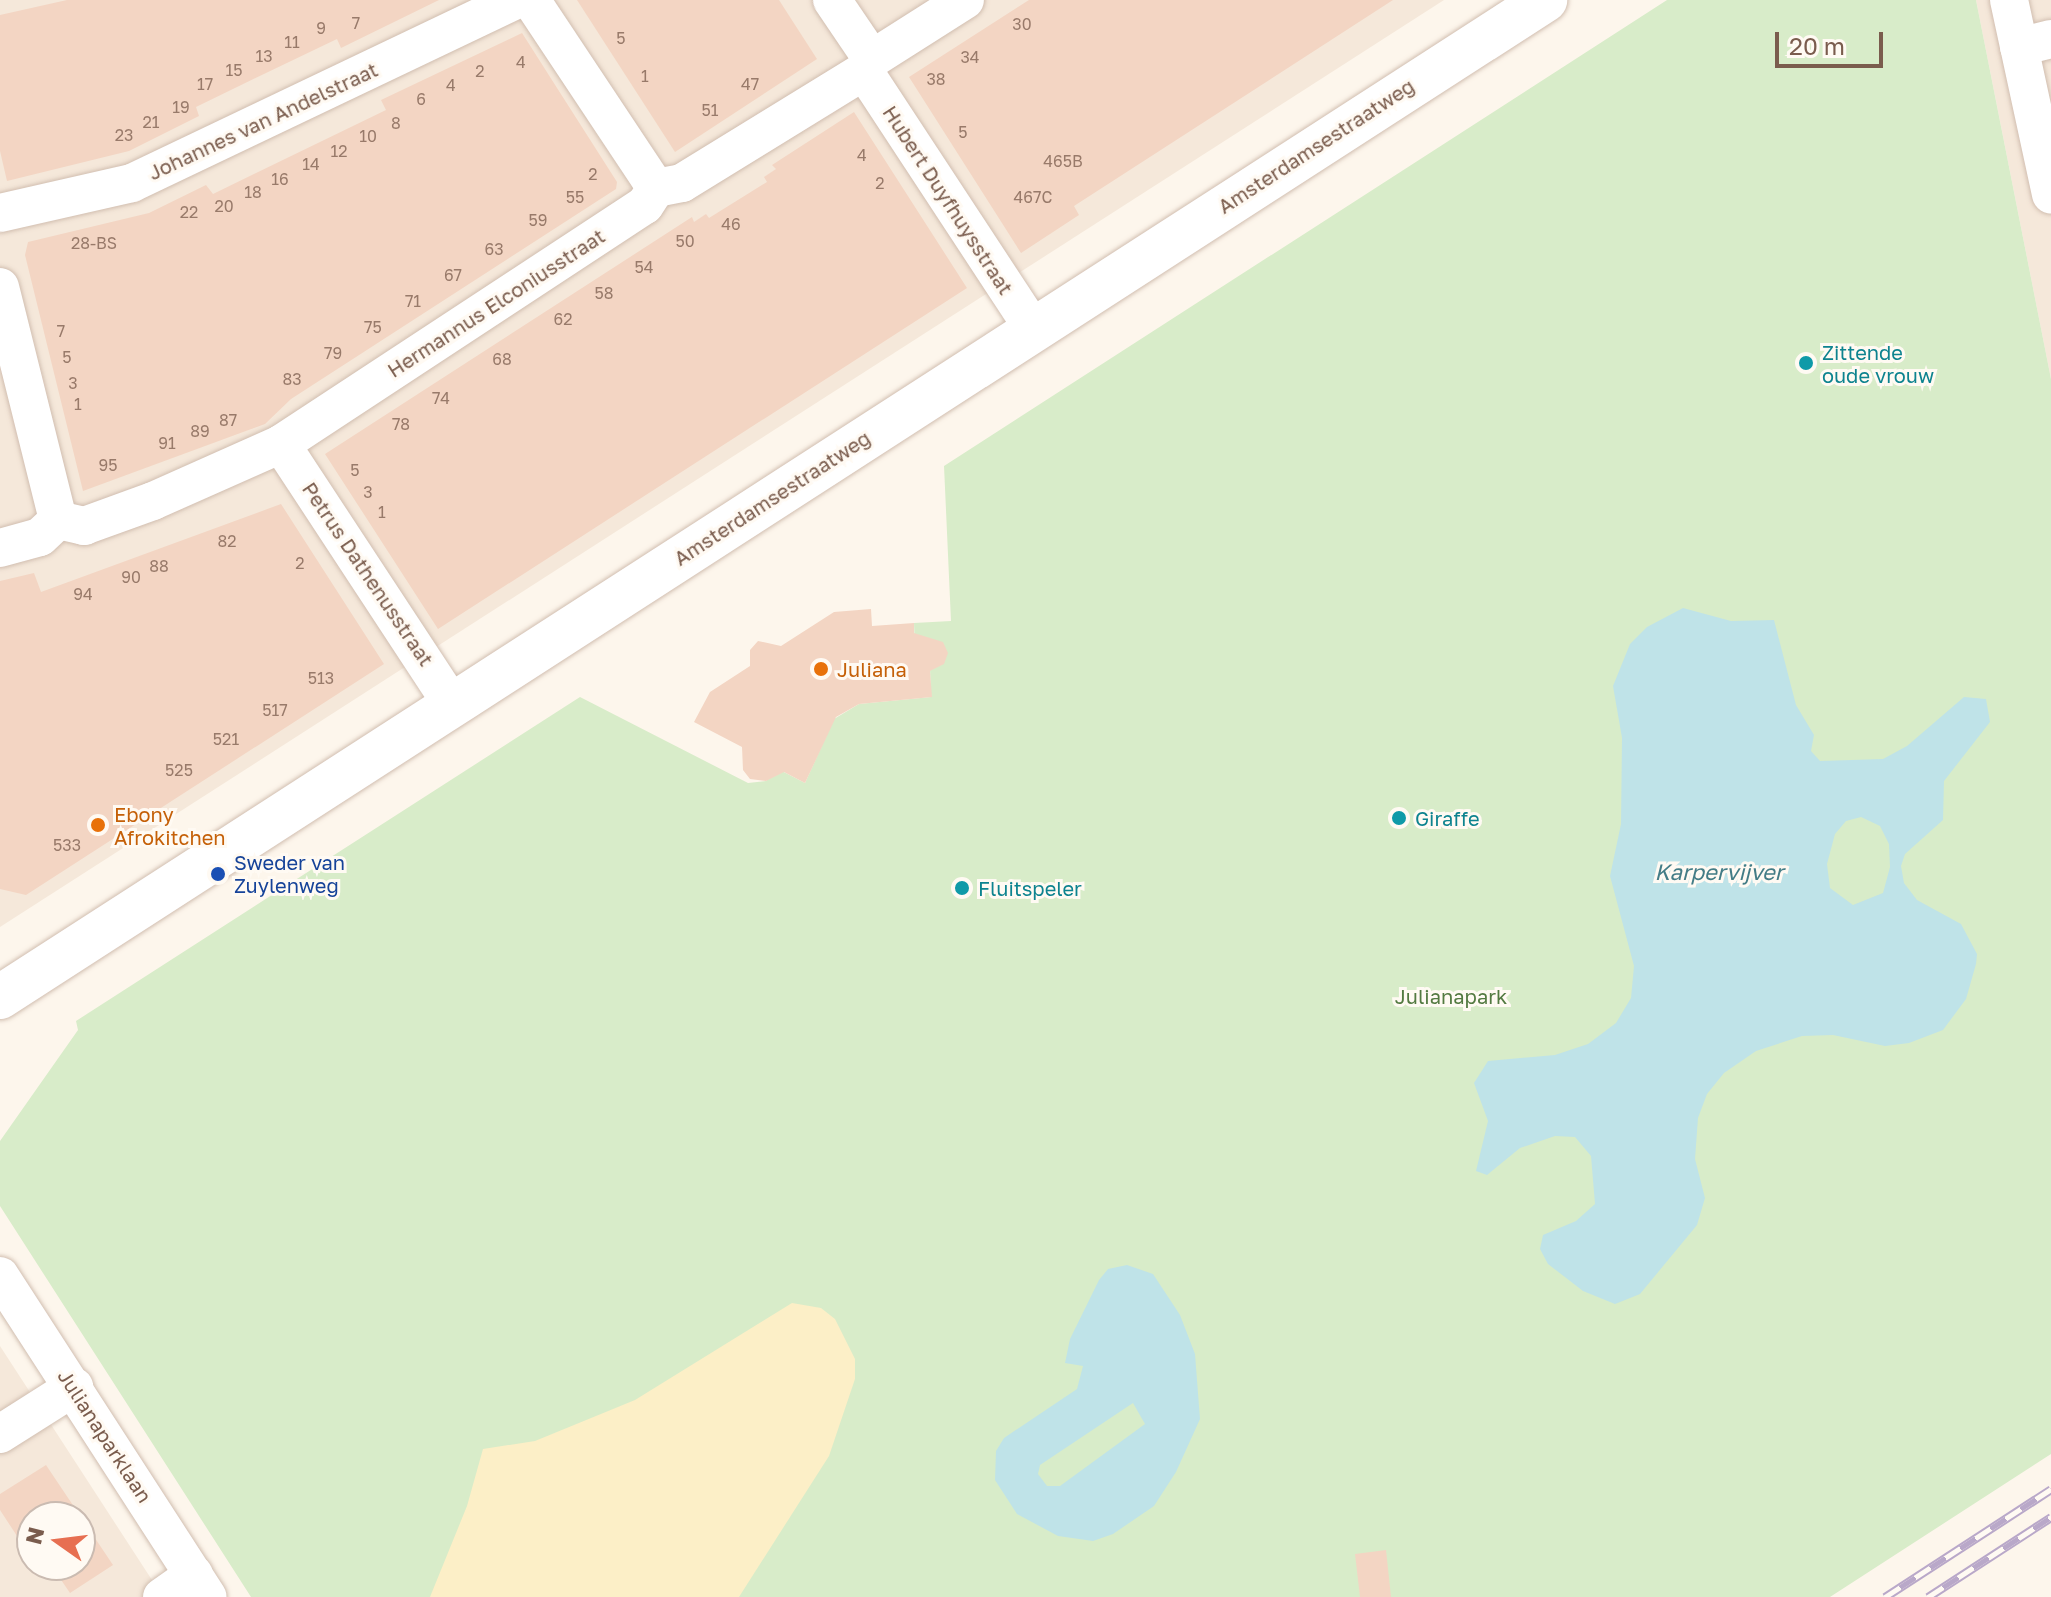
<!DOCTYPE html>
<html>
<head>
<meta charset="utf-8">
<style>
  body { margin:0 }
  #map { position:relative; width:2051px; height:1597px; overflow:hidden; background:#fdf6ec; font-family:"Golos Text",sans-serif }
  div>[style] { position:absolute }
  .residential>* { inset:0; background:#f5e8da }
  .green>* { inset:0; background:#d8ecc9 }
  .sand>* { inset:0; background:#fcefc7 }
  .water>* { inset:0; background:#bfe3e8 }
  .building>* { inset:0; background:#f3d5c3 }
  .roads { filter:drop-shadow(0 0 2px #d1beb0) drop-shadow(0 0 2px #d1beb0) }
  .street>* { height:38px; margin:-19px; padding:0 19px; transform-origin:19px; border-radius:19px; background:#fff }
  .secondary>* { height:44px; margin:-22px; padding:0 22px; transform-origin:22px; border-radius:22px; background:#fff }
  .rail>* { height:9px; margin-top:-4.5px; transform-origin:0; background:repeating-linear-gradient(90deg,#fffaf3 0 18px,#b9a8c9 0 36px); box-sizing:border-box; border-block:2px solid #b9a8c9 }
  .dots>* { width:22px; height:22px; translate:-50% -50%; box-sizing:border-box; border:4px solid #fffaf3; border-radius:50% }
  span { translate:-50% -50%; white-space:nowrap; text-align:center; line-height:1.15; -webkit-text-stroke:6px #fffaf3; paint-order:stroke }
  .number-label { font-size:16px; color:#987a6a }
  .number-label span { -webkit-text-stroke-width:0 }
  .street-label { font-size:20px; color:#7a5c4d }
  .culture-label { font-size:20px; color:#0d838f }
  .left { translate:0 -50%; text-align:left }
  .food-label { font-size:20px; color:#c56008 }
  .transit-label { font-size:20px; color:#164399 }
  .park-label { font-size:20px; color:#537a41 }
  .water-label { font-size:22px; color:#437c86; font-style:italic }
  .north { position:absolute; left:16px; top:1501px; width:80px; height:80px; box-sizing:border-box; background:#fffaf3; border:2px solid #cabbb1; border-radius:50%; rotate:284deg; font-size:22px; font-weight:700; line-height:32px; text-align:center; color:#7a5c4d }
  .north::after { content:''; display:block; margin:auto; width:28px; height:36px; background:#e76f51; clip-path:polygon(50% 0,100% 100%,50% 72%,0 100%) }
  .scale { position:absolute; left:1775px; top:32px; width:108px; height:36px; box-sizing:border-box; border:4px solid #7a5c4d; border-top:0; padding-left:10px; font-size:24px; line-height:28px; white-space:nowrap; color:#7a5c4d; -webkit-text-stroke:6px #fffaf3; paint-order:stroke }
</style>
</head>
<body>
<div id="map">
  <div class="residential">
    <i style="clip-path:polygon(0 0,1444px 0,0 927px)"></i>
    <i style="clip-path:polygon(1976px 0,2051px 0,2051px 379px,2000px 121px)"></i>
    <i style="clip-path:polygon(evenodd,0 1346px,163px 1597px,0 1597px,0 1346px,32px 1517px,80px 1517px,80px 1565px,32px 1565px,32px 1517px)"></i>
  </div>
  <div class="green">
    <i style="clip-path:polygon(1667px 0,1976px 0,2051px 379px,2051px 1454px,1830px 1597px,251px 1597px,0 1206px,0 1141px,78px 1030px,76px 1021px,580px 697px,748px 783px,766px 781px,778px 769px,805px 783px,834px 719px,859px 704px,931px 697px,930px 669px,915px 653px,914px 623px,951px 621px,944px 466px)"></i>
  </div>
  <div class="sand">
    <i style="clip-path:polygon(792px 1303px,821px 1308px,835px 1319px,855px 1359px,855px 1379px,829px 1456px,739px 1597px,430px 1597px,467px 1506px,483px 1449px,535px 1441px,635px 1400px)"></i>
  </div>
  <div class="water">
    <i style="clip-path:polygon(evenodd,1683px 608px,1731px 621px,1774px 620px,1796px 705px,1814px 735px,1811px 751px,1820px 761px,1883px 759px,1907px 746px,1964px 697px,1986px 699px,1990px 722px,1944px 781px,1943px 820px,1905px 854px,1901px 866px,1904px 883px,1917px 900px,1961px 924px,1977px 954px,1976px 964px,1966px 999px,1943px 1030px,1909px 1043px,1885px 1046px,1833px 1035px,1802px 1036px,1756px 1051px,1724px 1073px,1707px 1094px,1698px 1118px,1695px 1159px,1705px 1198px,1697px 1225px,1640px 1294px,1615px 1304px,1583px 1291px,1548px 1264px,1540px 1249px,1543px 1235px,1576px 1221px,1595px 1204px,1591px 1156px,1575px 1137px,1555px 1136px,1520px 1148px,1487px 1175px,1476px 1171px,1488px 1121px,1474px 1083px,1488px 1061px,1555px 1055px,1588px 1044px,1616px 1023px,1631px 998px,1634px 966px,1610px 876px,1621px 824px,1622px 738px,1613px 686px,1630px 644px,1647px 627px,1683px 608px,1861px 817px,1880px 826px,1889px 844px,1890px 867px,1883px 893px,1853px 905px,1830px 888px,1827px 864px,1835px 834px,1846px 821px,1861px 817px)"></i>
    <i style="clip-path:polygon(evenodd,1127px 1265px,1153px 1274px,1180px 1315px,1195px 1354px,1200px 1419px,1176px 1472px,1154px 1506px,1113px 1534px,1093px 1541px,1058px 1536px,1017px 1514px,995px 1480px,996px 1451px,1004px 1438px,1077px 1389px,1083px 1366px,1065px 1363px,1070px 1339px,1099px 1280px,1108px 1269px,1127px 1265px,1133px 1403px,1145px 1424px,1060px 1486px,1047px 1486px,1038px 1474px,1040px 1465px,1133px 1403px)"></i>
  </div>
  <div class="building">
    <i style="clip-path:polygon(67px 0,439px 0,341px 48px,337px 39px,266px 73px,196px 107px,199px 116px,129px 151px,7px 181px,0 151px,0 15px)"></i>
    <i style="clip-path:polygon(577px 0,779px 0,817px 59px,675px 152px)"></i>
    <i style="clip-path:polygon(1029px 0,1393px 0,1074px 206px,1079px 215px,1021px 253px,909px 77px)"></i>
    <i style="clip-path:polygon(522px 33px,617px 182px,616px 189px,291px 399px,265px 424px,83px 491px,25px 255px,28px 242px,149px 213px,206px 185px,213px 194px,386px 110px,381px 100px)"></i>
    <i style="clip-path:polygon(854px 112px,967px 288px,438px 629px,325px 454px,692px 217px,694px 222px,706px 214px,709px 218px,767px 182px,764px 177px,776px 169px,772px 165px)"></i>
    <i style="clip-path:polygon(281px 504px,384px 664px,26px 895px,0 889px,0 581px,34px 573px,41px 592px)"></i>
    <i style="clip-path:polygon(871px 609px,872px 626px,914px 623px,914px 633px,943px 642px,948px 653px,944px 664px,930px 671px,932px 697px,859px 704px,836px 717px,805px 783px,784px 772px,766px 781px,750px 779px,743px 770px,742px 747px,694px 722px,710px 692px,750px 666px,750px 650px,758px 641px,781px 646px,834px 612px)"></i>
    <i style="clip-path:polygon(46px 1465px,113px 1565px,70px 1593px,51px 1565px,80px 1565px,80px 1517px,32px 1517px,32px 1559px,0 1510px,0 1494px)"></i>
    <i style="clip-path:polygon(1386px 1550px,1391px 1597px,1360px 1597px,1355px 1554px)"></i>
  </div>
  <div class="roads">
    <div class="street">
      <i style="left:531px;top:0;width:226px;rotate:56.4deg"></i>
      <i style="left:832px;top:0;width:71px;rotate:55.9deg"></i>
      <i style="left:2009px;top:0;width:199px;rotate:77.8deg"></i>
      <i style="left:2019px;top:47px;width:33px;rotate:-14deg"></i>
      <i style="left:864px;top:71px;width:308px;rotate:56.7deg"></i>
      <i style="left:0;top:213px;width:135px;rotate:-12.8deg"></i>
      <i style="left:132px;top:183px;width:425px;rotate:-25.5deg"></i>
      <i style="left:0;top:287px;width:240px;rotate:76deg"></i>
      <i style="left:281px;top:444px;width:313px;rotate:56.7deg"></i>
      <i style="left:0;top:548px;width:41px;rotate:-15.4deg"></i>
      <i style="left:40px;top:537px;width:25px;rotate:-43deg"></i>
      <i style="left:58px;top:520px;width:27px;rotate:13deg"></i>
      <i style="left:84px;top:526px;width:73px;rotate:-19.9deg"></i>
      <i style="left:153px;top:501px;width:140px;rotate:-24deg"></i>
      <i style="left:281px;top:444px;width:435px;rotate:-33.3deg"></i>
      <i style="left:645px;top:205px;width:20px;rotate:-57deg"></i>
      <i style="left:656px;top:188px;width:26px;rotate:-11deg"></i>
      <i style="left:682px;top:183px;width:214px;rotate:-31.6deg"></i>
      <i style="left:864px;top:71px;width:14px;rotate:-56deg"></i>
      <i style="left:872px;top:59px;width:110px;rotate:-32.4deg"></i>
      <i style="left:0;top:1276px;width:382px;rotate:57.1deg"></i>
      <i style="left:0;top:1434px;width:88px;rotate:-32.4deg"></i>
      <i style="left:162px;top:1597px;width:39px;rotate:-35deg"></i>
    </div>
    <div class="secondary">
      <i style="left:0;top:997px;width:1839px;rotate:-32.83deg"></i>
    </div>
  </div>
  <div class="rail">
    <i style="left:1885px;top:1597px;width:198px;rotate:-33deg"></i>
    <i style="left:1928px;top:1597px;width:147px;rotate:-33deg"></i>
  </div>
  <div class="dots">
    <i style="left:1806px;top:363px;background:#0f9aa8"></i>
    <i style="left:821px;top:669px;background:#e8710a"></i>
    <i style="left:1399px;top:818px;background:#0f9aa8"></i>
    <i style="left:98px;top:825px;background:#e8710a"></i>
    <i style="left:218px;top:874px;background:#1a4fb4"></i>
    <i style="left:962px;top:888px;background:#0f9aa8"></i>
  </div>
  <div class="number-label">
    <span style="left:356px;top:23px">7</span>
    <span style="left:1022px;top:24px">30</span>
    <span style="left:321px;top:28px">9</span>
    <span style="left:621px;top:38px">5</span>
    <span style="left:292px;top:42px">11</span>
    <span style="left:264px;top:56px">13</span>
    <span style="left:970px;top:57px">34</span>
    <span style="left:521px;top:62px">4</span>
    <span style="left:234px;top:70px">15</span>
    <span style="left:480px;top:71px">2</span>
    <span style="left:645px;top:76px">1</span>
    <span style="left:936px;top:79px">38</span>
    <span style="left:205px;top:84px">17</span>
    <span style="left:750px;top:84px">47</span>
    <span style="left:451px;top:85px">4</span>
    <span style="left:421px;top:99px">6</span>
    <span style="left:181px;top:107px">19</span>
    <span style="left:710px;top:110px">51</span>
    <span style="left:151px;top:122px">21</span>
    <span style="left:396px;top:123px">8</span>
    <span style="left:963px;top:132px">5</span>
    <span style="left:124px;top:135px">23</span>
    <span style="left:368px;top:136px">10</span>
    <span style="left:339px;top:151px">12</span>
    <span style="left:862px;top:155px">4</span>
    <span style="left:1063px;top:161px">465B</span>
    <span style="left:311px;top:164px">14</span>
    <span style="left:593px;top:174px">2</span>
    <span style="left:280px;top:179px">16</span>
    <span style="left:880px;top:183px">2</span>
    <span style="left:253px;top:192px">18</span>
    <span style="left:575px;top:197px">55</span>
    <span style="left:1033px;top:197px">467C</span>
    <span style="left:224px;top:206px">20</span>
    <span style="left:189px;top:212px">22</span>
    <span style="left:538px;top:220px">59</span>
    <span style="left:731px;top:224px">46</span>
    <span style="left:685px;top:241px">50</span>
    <span style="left:94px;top:243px">28-BS</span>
    <span style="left:494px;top:249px">63</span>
    <span style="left:644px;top:267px">54</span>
    <span style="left:453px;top:275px">67</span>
    <span style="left:604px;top:293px">58</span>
    <span style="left:413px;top:301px">71</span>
    <span style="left:563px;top:319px">62</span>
    <span style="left:373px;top:327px">75</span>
    <span style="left:61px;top:331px">7</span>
    <span style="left:333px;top:353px">79</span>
    <span style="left:67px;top:357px">5</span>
    <span style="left:502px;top:359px">68</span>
    <span style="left:292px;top:379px">83</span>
    <span style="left:73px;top:383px">3</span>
    <span style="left:441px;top:398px">74</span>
    <span style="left:78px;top:404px">1</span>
    <span style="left:228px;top:420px">87</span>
    <span style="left:401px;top:424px">78</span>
    <span style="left:200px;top:431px">89</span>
    <span style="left:167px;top:443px">91</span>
    <span style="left:108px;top:465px">95</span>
    <span style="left:355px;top:470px">5</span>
    <span style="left:368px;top:492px">3</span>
    <span style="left:382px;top:512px">1</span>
    <span style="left:227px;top:541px">82</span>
    <span style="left:300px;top:563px">2</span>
    <span style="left:159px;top:566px">88</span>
    <span style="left:131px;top:577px">90</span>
    <span style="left:83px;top:594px">94</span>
    <span style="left:321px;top:678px">513</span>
    <span style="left:275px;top:710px">517</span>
    <span style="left:226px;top:739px">521</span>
    <span style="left:179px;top:770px">525</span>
    <span style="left:67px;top:845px">533</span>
  </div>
  <div class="street-label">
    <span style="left:263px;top:121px;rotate:-25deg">Johannes van Andelstraat</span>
    <span style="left:1316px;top:146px;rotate:-33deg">Amsterdamsestraatweg</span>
    <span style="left:948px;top:200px;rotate:57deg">Hubert Duyfhuysstraat</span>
    <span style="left:496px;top:303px;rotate:-33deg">Hermannus Elconiusstraat</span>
    <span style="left:772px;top:498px;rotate:-33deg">Amsterdamsestraatweg</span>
    <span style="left:368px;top:574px;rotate:56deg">Petrus Dathenusstraat</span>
    <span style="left:105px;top:1436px;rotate:57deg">Julianaparklaan</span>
  </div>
  <div class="culture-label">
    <span class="left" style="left:1822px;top:364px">Zittende<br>oude vrouw</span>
    <span class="left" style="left:1415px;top:818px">Giraffe</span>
    <span class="left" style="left:978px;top:888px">Fluitspeler</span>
  </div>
  <div class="food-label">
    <span class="left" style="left:837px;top:669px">Juliana</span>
    <span class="left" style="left:114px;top:826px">Ebony<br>Afrokitchen</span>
  </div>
  <div class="transit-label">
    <span class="left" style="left:234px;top:874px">Sweder van<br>Zuylenweg</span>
  </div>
  <div class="park-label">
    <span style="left:1451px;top:996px">Julianapark</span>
  </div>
  <div class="water-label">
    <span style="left:1719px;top:872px">Karpervijver</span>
  </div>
  <div class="north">N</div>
  <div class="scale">20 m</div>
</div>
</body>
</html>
